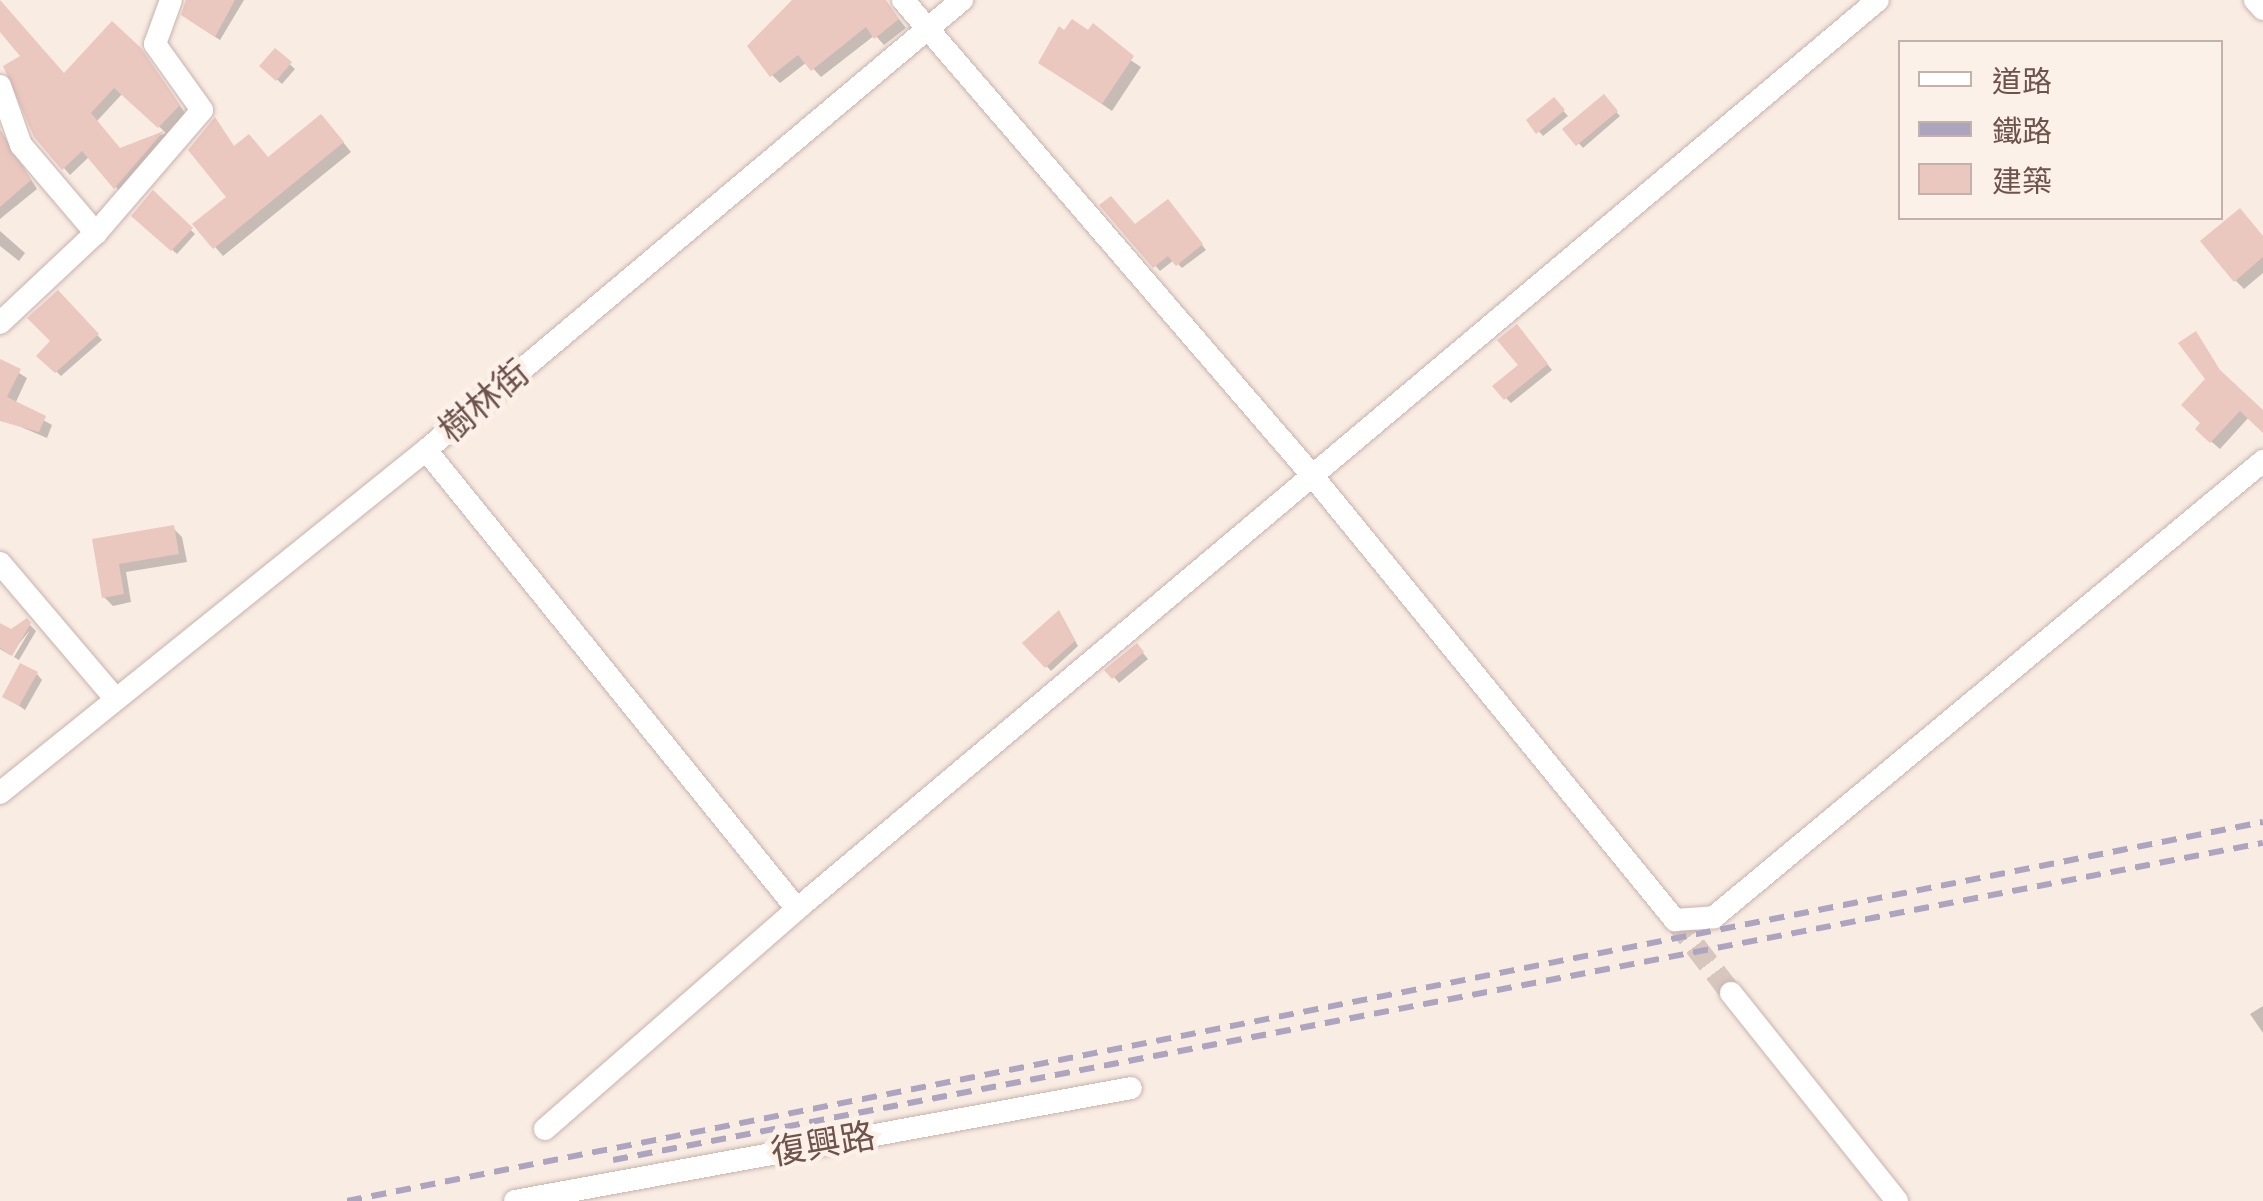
<!DOCTYPE html>
<html>
<head>
<meta charset="utf-8">
<style>
  body { margin:0 }
  #map { position:relative; width:2263px; height:1201px; overflow:hidden; background:#f9ece3; font-family:"Public Sans","Noto Sans TC",sans-serif }
  div>[style] { position:absolute }
  .shadow>* { inset:0; background:#0003 }
  .building>* { inset:0; background:#eac7bf }
  .minor-tunnel>* { height:22px; margin-top:-11px; transform-origin:0; background:repeating-linear-gradient(90deg,#d6c6be 0 22px,transparent 0 33px) }
  .roads { filter:drop-shadow(0 0 2px #c8b3ac) drop-shadow(0 0 2px #c8b3ac) }
  .minor>* { height:22px; margin:-11px; padding:0 11px; transform-origin:11px; border-radius:11px; background:#fff }
  .rail>* { height:6px; margin-top:-3px; transform-origin:0; background:repeating-linear-gradient(90deg,#ada4c0 0 15px,transparent 0 25px) }
  span { translate:-50% -50%; white-space:nowrap; text-align:center; line-height:1.15; -webkit-text-stroke:9px #fcf1e9; paint-order:stroke }
  .street-label { font-size:35px; color:#6d524d }
  .legend { position:absolute; left:1898px; top:40px; width:325px; height:180px; box-sizing:border-box; background:#fcf1e9; border:2px solid #c3b1ab; margin:0; padding:12px 18px; list-style:none; font-size:30px; color:#6d524d }
  .legend li { display:flex; align-items:center; gap:20px; height:50px }
  .legend b { width:50px; border:2px solid #c3b1ab }
</style>
</head>
<body>
<div id="map">
  <div class="shadow">
    <i style="clip-path:polygon(188px 0,244px 0,220px 40px,189px 20px)"></i>
    <i style="clip-path:polygon(797px 0,884px 0,906px 28px,884px 45px,875px 35px,821px 77px,807px 62px,780px 83px,772px 75px)"></i>
    <i style="clip-path:polygon(evenodd,0 20px,64px 77px,148px 59px,185px 113px,122px 194px,90px 156px,70px 175px,64px 168px,24px 57px,0 20px,123px 93px,166px 133px,120px 150px,97px 121px,123px 93px)"></i>
    <i style="clip-path:polygon(1089px 33px,1141px 67px,1112px 111px,1041px 62px)"></i>
    <i style="clip-path:polygon(275px 51px,295px 69px,282px 84px,262px 66px)"></i>
    <i style="clip-path:polygon(1604px 98px,1620px 116px,1583px 148px,1566px 129px)"></i>
    <i style="clip-path:polygon(1554px 101px,1568px 116px,1543px 136px,1529px 120px)"></i>
    <i style="clip-path:polygon(215px 121px,235px 148px,269px 160px,330px 126px,351px 152px,223px 256px,196px 225px,229px 197px)"></i>
    <i style="clip-path:polygon(0 130px,37px 189px,0 219px)"></i>
    <i style="clip-path:polygon(153px 194px,195px 234px,177px 254px,134px 216px)"></i>
    <i style="clip-path:polygon(1103px 206px,1135px 227px,1172px 206px,1206px 250px,1182px 268px,1174px 260px,1160px 271px)"></i>
    <i style="clip-path:polygon(0 231px,25px 253px,19px 261px,0 246px)"></i>
    <i style="clip-path:polygon(2263px 238px,2263px 273px,2244px 289px,2235px 280px)"></i>
    <i style="clip-path:polygon(57px 293px,102px 340px,61px 376px,40px 356px,53px 341px)"></i>
    <i style="clip-path:polygon(1522px 333px,1552px 370px,1511px 403px,1506px 398px,1521px 366px)"></i>
    <i style="clip-path:polygon(2195px 334px,2226px 380px,2263px 414px,2263px 430px,2249px 417px,2220px 449px,2206px 437px,2208px 379px)"></i>
    <i style="clip-path:polygon(0 361px,27px 378px,15px 404px,52px 425px,47px 438px,0 418px)"></i>
    <i style="clip-path:polygon(173px 528px,182px 537px,187px 562px,126px 572px,131px 602px,113px 606px,104px 597px,94px 541px)"></i>
    <i style="clip-path:polygon(1063px 618px,1078px 646px,1051px 671px,1026px 643px)"></i>
    <i style="clip-path:polygon(26px 621px,36px 631px,19px 660px,14px 657px,30px 630px,10px 655px,0 649px,0 626px,11px 632px)"></i>
    <i style="clip-path:polygon(1137px 646px,1148px 659px,1119px 683px,1108px 670px)"></i>
    <i style="clip-path:polygon(37px 674px,42px 680px,25px 710px,5px 696px)"></i>
    <i style="clip-path:polygon(2263px 1006px,2263px 1033px,2250px 1014px)"></i>
  </div>
  <div class="building">
    <i style="clip-path:polygon(0 0,64px 73px,112px 21px,141px 48px,180px 105px,158px 128px,114px 88px,91px 113px,120px 148px,164px 131px,114px 189px,82px 151px,62px 170px,34px 137px,3px 66px,20px 56px,0 32px)"></i>
    <i style="clip-path:polygon(186px 0,235px 0,215px 37px,181px 15px)"></i>
    <i style="clip-path:polygon(792px 0,886px 0,899px 19px,874px 39px,866px 27px,811px 71px,798px 55px,770px 77px,747px 46px)"></i>
    <i style="clip-path:polygon(1072px 19px,1088px 30px,1093px 23px,1134px 56px,1102px 104px,1038px 63px,1059px 26px,1064px 30px)"></i>
    <i style="clip-path:polygon(275px 48px,292px 62px,276px 81px,259px 66px)"></i>
    <i style="clip-path:polygon(1604px 94px,1618px 111px,1576px 146px,1562px 129px)"></i>
    <i style="clip-path:polygon(1554px 97px,1565px 110px,1536px 134px,1526px 120px)"></i>
    <i style="clip-path:polygon(321px 114px,344px 142px,213px 249px,192px 224px,226px 197px,188px 150px,215px 117px,234px 146px,249px 134px,268px 157px)"></i>
    <i style="clip-path:polygon(0 131px,31px 180px,0 207px)"></i>
    <i style="clip-path:polygon(153px 190px,193px 228px,171px 251px,131px 216px)"></i>
    <i style="clip-path:polygon(1111px 196px,1135px 224px,1168px 199px,1203px 244px,1176px 266px,1168px 256px,1153px 268px,1099px 205px)"></i>
    <i style="clip-path:polygon(2240px 208px,2263px 236px,2263px 257px,2234px 282px,2200px 241px)"></i>
    <i style="clip-path:polygon(58px 290px,99px 334px,55px 373px,36px 356px,50px 341px,27px 318px)"></i>
    <i style="clip-path:polygon(1517px 324px,1548px 364px,1504px 400px,1492px 386px,1518px 365px,1497px 340px)"></i>
    <i style="clip-path:polygon(2196px 331px,2220px 370px,2263px 410px,2263px 433px,2240px 411px,2210px 443px,2195px 429px,2200px 423px,2181px 405px,2205px 379px,2178px 343px)"></i>
    <i style="clip-path:polygon(0 359px,21px 369px,7px 397px,46px 416px,39px 432px,0 421px)"></i>
    <i style="clip-path:polygon(174px 525px,179px 554px,119px 564px,124px 594px,102px 598px,92px 539px)"></i>
    <i style="clip-path:polygon(1059px 610px,1075px 641px,1045px 668px,1022px 643px)"></i>
    <i style="clip-path:polygon(27px 618px,31px 623px,12px 656px,0 648px,0 623px,11px 629px)"></i>
    <i style="clip-path:polygon(1137px 643px,1144px 652px,1112px 679px,1104px 670px)"></i>
    <i style="clip-path:polygon(20px 663px,38px 672px,19px 706px,2px 697px)"></i>
  </div>
  <div class="minor-tunnel">
    <i style="left:1675px;top:920px;width:92px;rotate:52.5deg"></i>
  </div>
  <div class="roads">
    <div class="minor">
      <i style="left:903px;top:0;width:625px;rotate:49.28deg"></i>
      <i style="left:1311px;top:474px;width:576px;rotate:50.78deg"></i>
      <i style="left:1675px;top:920px;width:39px;rotate:-4deg"></i>
      <i style="left:1714px;top:917px;width:714px;rotate:-39.71deg"></i>
      <i style="left:2255px;top:0;width:12px;rotate:48deg"></i>
      <i style="left:0;top:86px;width:63px;rotate:70.4deg"></i>
      <i style="left:21px;top:145px;width:116px;rotate:49.6deg"></i>
      <i style="left:0;top:323px;width:132px;rotate:-43.2deg"></i>
      <i style="left:96px;top:233px;width:162px;rotate:-49.2deg"></i>
      <i style="left:202px;top:110px;width:81px;rotate:-125.5deg"></i>
      <i style="left:155px;top:44px;width:47px;rotate:-70deg"></i>
      <i style="left:426px;top:450px;width:590px;rotate:51.05deg"></i>
      <i style="left:797px;top:909px;width:1412px;rotate:-40.06deg"></i>
      <i style="left:0;top:563px;width:175px;rotate:49.6deg"></i>
      <i style="left:0;top:793px;width:547px;rotate:-38.84deg"></i>
      <i style="left:426px;top:450px;width:700px;rotate:-40.02deg"></i>
      <i style="left:1731px;top:993px;width:266px;rotate:51.4deg"></i>
      <i style="left:545px;top:1129px;width:335px;rotate:-41.1deg"></i>
      <i style="left:515px;top:1201px;width:626px;rotate:-10.39deg"></i>
    </div>
  </div>
  <div class="rail">
    <i style="left:613px;top:1160px;width:1680px;rotate:-10.88deg"></i>
    <i style="left:347px;top:1201px;width:1953px;rotate:-11.19deg"></i>
  </div>
  <div class="street-label">
    <span style="left:484px;top:401px;rotate:-40deg">樹林街</span>
    <span style="left:823px;top:1144px;rotate:-10deg">復興路</span>
  </div>
  <ul class="legend">
  <li><b style="height:12px;background:#fff"></b>道路</li>
  <li><b style="height:12px;background:#ada4c0"></b>鐵路</li>
  <li><b style="height:28px;background:#eac7bf"></b>建築</li>
  </ul>
</div>
</body>
</html>
